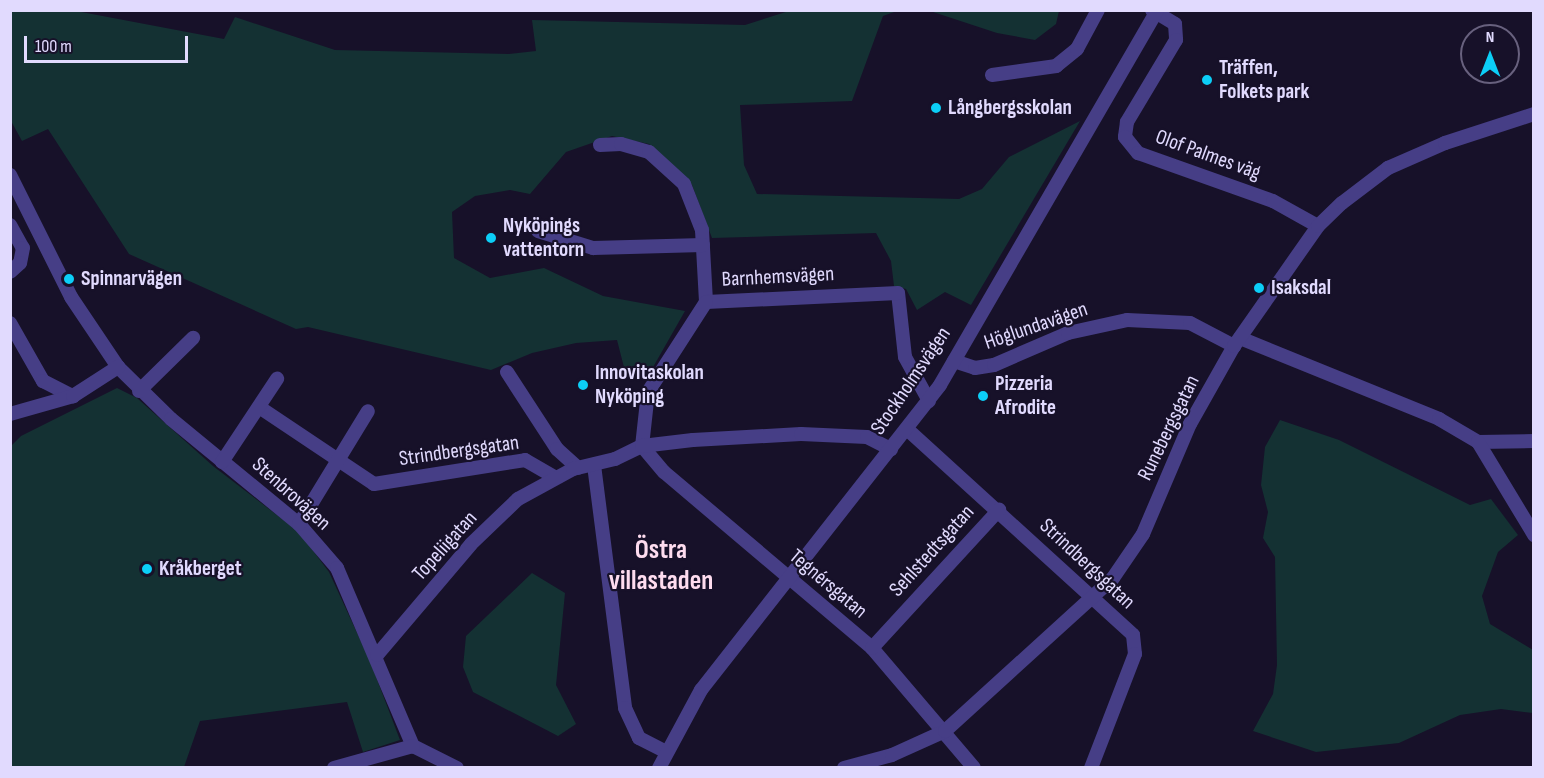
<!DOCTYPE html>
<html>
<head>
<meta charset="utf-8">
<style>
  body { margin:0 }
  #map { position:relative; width:1544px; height:778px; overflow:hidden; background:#171129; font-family:"Sofia Sans Condensed",sans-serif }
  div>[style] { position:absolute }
  .green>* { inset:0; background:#143133 }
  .minor>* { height:14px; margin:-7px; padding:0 7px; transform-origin:7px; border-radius:7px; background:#463e86 }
  .dots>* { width:16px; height:16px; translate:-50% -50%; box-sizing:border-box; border:3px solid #171129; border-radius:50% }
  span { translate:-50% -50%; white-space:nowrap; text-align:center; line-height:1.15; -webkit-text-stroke:4.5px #171129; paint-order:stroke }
  .poi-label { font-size:21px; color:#e1dafe; font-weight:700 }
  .left { translate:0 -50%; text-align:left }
  .street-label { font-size:21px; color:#e1dafe }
  .district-label { font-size:27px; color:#fedcef; font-weight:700 }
  .frame { position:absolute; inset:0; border:12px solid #e1dafe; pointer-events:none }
  .north { position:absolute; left:1460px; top:24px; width:60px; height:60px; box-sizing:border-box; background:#171129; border:2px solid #68617e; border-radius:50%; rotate:0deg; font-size:16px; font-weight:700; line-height:24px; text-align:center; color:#e1dafe }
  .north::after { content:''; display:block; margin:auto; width:21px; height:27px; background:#0ccef7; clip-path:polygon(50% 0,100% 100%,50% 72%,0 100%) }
  .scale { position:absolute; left:24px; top:36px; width:164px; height:27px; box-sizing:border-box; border:3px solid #e1dafe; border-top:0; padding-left:8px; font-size:18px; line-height:21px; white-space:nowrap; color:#e1dafe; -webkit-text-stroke:4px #171129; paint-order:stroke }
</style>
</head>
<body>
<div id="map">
  <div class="green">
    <i style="clip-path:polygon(10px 11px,76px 11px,224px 39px,235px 17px,335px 50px,509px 54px,536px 51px,532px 20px,745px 25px,789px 11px,897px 11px,883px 16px,852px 101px,740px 105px,744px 165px,757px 194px,959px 199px,982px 189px,1009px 157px,1080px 121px,971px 305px,945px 292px,917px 310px,906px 289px,894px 286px,891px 261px,876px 233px,712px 238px,692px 185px,649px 144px,612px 136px,566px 152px,530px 194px,510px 190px,475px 196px,452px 212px,454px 258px,490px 278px,544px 268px,603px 296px,685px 311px,648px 376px,626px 375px,617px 340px,576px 343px,532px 353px,491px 370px,308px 327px,296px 329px,129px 254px,48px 129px,22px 141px,11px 121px)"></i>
    <i style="clip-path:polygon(930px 11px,1059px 11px,1056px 24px,1035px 40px,997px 33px)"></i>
    <i style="clip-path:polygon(117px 388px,137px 398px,213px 466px,299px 532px,329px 572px,370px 661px,400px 740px,363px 752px,347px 702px,200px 721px,184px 767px,11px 768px,11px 446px,21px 436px)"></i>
    <i style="clip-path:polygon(1280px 420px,1339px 440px,1470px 505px,1491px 499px,1518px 535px,1498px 552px,1482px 596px,1490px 624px,1533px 650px,1533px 713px,1501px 709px,1460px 715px,1399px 743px,1316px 752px,1253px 731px,1273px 694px,1277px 665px,1275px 557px,1263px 538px,1268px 512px,1261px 485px,1265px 447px)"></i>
    <i style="clip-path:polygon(532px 573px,565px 593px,556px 685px,576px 724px,558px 736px,473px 692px,463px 667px,466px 636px)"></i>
  </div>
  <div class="minor">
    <i style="left:1152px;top:10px;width:27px;rotate:31deg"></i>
    <i style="left:1175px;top:24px;width:16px;rotate:86deg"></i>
    <i style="left:1176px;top:40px;width:96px;rotate:120.9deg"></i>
    <i style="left:1127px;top:122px;width:15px;rotate:98deg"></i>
    <i style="left:1125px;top:137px;width:21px;rotate:51deg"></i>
    <i style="left:1138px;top:153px;width:143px;rotate:19.6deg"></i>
    <i style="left:1273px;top:201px;width:51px;rotate:29.1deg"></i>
    <i style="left:992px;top:75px;width:65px;rotate:-8deg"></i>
    <i style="left:1056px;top:66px;width:27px;rotate:-39deg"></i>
    <i style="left:1077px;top:49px;width:44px;rotate:-61.7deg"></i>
    <i style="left:600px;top:145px;width:21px;rotate:-3deg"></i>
    <i style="left:621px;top:144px;width:29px;rotate:16deg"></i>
    <i style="left:649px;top:152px;width:47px;rotate:42.4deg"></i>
    <i style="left:684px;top:184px;width:49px;rotate:68.6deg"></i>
    <i style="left:702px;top:230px;width:72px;rotate:86.8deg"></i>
    <i style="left:10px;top:175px;width:136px;rotate:63.4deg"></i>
    <i style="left:71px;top:297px;width:84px;rotate:56.1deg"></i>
    <i style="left:118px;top:367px;width:74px;rotate:44.5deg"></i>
    <i style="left:171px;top:419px;width:166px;rotate:39.4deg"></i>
    <i style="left:299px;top:524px;width:58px;rotate:49.2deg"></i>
    <i style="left:337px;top:568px;width:194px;rotate:66.9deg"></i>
    <i style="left:413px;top:746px;width:49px;rotate:26.6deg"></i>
    <i style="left:10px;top:225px;width:26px;rotate:61deg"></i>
    <i style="left:23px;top:248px;width:15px;rotate:101deg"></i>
    <i style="left:20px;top:263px;width:13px;rotate:138deg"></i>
    <i style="left:538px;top:231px;width:58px;rotate:17.2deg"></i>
    <i style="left:593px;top:248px;width:110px;rotate:-1.6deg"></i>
    <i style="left:10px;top:323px;width:67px;rotate:60.4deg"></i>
    <i style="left:43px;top:381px;width:34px;rotate:27deg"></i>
    <i style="left:1240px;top:338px;width:215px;rotate:22.1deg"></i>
    <i style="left:1439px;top:419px;width:45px;rotate:30.5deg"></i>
    <i style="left:1478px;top:442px;width:56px;rotate:-1deg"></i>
    <i style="left:954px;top:361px;width:22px;rotate:18deg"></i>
    <i style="left:975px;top:368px;width:19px;rotate:-9deg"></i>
    <i style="left:994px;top:365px;width:81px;rotate:-23.4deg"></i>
    <i style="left:1068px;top:333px;width:60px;rotate:-12.4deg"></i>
    <i style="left:1127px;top:320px;width:63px;rotate:2.7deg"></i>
    <i style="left:1190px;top:323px;width:50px;rotate:27.6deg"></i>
    <i style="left:507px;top:372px;width:92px;rotate:57deg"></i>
    <i style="left:557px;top:449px;width:28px;rotate:42deg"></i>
    <i style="left:139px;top:391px;width:76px;rotate:-44.5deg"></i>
    <i style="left:929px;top:401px;width:50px;rotate:-118.6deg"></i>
    <i style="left:905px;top:357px;width:64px;rotate:-96.2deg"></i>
    <i style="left:898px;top:293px;width:192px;rotate:177.3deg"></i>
    <i style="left:706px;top:302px;width:107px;rotate:122.8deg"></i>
    <i style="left:648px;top:392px;width:54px;rotate:96.3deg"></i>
    <i style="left:642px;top:446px;width:34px;rotate:50deg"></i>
    <i style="left:664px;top:472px;width:272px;rotate:40.2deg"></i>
    <i style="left:872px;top:648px;width:157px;rotate:49.6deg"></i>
    <i style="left:259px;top:407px;width:138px;rotate:33.8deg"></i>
    <i style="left:374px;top:484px;width:153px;rotate:-9deg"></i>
    <i style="left:525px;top:460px;width:34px;rotate:30deg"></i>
    <i style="left:10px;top:414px;width:66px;rotate:-15.9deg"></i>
    <i style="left:73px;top:396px;width:54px;rotate:-32.8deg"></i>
    <i style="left:908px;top:430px;width:304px;rotate:42.3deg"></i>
    <i style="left:1133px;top:635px;width:19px;rotate:84deg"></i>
    <i style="left:1135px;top:654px;width:122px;rotate:111.1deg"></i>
    <i style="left:1478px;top:442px;width:109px;rotate:58.9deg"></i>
    <i style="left:222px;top:462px;width:100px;rotate:-56.5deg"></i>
    <i style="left:594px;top:465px;width:245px;rotate:82.7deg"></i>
    <i style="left:625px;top:708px;width:33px;rotate:65deg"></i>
    <i style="left:639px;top:738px;width:30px;rotate:27deg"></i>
    <i style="left:299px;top:524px;width:132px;rotate:-58.6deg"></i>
    <i style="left:872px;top:648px;width:188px;rotate:-47.4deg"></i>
    <i style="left:377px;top:655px;width:145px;rotate:-49.7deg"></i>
    <i style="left:471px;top:544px;width:65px;rotate:-43.8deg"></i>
    <i style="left:518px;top:499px;width:63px;rotate:-28.6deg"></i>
    <i style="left:573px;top:469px;width:43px;rotate:-13.4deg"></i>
    <i style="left:615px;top:459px;width:30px;rotate:-26deg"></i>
    <i style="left:642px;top:446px;width:51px;rotate:-6.7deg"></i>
    <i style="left:693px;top:440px;width:108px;rotate:-3.2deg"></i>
    <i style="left:801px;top:434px;width:66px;rotate:2.6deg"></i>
    <i style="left:867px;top:437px;width:27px;rotate:27deg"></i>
    <i style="left:334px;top:768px;width:82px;rotate:-15.6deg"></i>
    <i style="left:659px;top:768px;width:89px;rotate:-61.7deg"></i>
    <i style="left:701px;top:690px;width:387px;rotate:-51.9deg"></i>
    <i style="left:940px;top:385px;width:433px;rotate:-59.9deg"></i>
    <i style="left:844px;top:768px;width:50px;rotate:-15.2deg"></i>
    <i style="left:892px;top:755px;width:58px;rotate:-24.4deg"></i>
    <i style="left:945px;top:731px;width:227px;rotate:-42.3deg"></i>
    <i style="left:1113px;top:578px;width:53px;rotate:-55.7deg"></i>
    <i style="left:1143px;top:534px;width:120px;rotate:-66.9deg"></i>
    <i style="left:1190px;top:424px;width:90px;rotate:-60.6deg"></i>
    <i style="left:1234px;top:346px;width:146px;rotate:-55deg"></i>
    <i style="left:1318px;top:226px;width:33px;rotate:-44deg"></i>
    <i style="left:1342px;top:203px;width:58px;rotate:-37.3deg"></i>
    <i style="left:1388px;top:168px;width:62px;rotate:-23.7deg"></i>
    <i style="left:1445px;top:143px;width:94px;rotate:-18deg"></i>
  </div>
  <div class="dots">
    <i style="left:1207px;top:80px;background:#0ccef7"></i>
    <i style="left:936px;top:108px;background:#0ccef7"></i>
    <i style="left:491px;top:238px;background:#0ccef7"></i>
    <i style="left:69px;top:279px;background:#0ccef7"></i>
    <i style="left:1259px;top:288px;background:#0ccef7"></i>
    <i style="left:583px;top:385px;background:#0ccef7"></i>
    <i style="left:983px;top:396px;background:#0ccef7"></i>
    <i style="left:147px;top:569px;background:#0ccef7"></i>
  </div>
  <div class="poi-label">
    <span class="left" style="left:1219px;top:80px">Träffen,<br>Folkets park</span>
    <span class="left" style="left:948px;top:108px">Långbergsskolan</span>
    <span class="left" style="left:503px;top:238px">Nyköpings<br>vattentorn</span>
    <span class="left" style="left:81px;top:279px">Spinnarvägen</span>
    <span class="left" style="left:1271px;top:288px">Isaksdal</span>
    <span class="left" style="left:595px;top:385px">Innovitaskolan<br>Nyköping</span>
    <span class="left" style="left:995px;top:396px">Pizzeria<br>Afrodite</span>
    <span class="left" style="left:159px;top:569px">Kråkberget</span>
  </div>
  <div class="street-label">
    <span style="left:1208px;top:155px;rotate:20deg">Olof Palmes väg</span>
    <span style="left:778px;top:277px;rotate:-3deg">Barnhemsvägen</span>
    <span style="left:1036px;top:326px;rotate:-19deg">Höglundavägen</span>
    <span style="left:911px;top:381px;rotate:-56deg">Stockholmsvägen</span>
    <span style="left:1169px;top:428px;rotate:-64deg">Runebergsgatan</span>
    <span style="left:459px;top:451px;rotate:-8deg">Strindbergsgatan</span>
    <span style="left:291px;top:494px;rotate:42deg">Stenbrovägen</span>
    <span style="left:445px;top:546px;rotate:-48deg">Topeliigatan</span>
    <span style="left:932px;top:551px;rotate:-48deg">Sehlstedtsgatan</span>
    <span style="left:1087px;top:564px;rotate:43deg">Strindbergsgatan</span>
    <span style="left:828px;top:584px;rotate:40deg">Tegnérsgatan</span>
  </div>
  <div class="district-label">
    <span style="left:661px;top:566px">Östra<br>villastaden</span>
  </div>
  <div class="frame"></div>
  <div class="north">N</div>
  <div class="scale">100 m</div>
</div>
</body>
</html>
